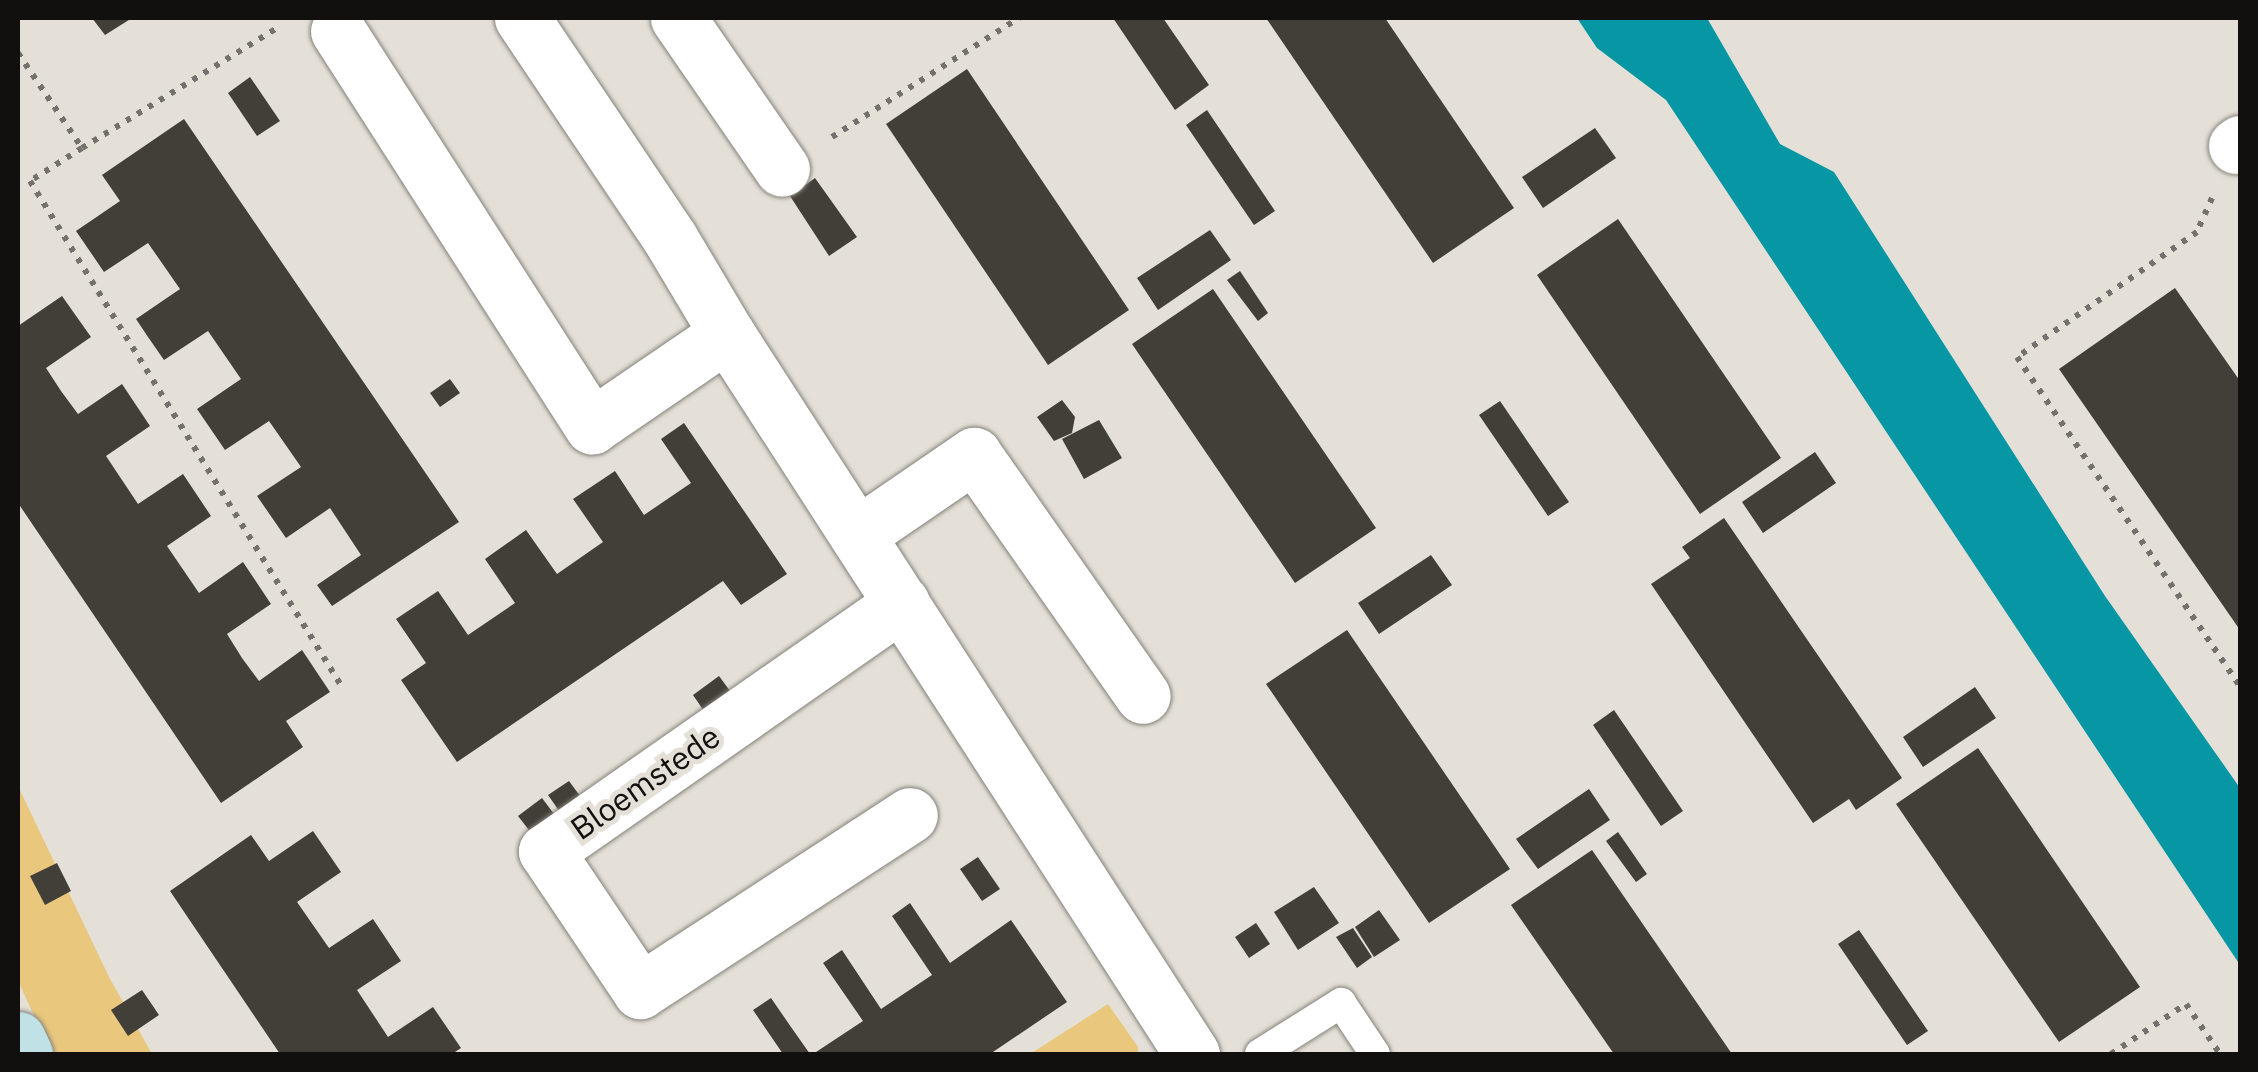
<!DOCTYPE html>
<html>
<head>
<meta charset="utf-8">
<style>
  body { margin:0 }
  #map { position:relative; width:2258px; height:1072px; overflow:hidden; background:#e4e0d8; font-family:"IBM Plex Sans",sans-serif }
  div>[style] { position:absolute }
  .green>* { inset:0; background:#e9c77d }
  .water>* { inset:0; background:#0796a3 }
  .building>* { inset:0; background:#423e38 }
  .path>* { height:6px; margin-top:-3px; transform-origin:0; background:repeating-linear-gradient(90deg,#74716d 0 5px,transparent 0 13px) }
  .roads { filter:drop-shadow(0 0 2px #848179) drop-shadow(0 0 2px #848179) }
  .service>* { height:30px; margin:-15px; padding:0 15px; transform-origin:15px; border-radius:15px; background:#fff }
  .minor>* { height:55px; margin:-27.5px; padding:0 27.5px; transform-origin:27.5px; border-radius:27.5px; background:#fff }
  .secondary>* { height:55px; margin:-27.5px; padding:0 27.5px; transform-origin:27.5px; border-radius:27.5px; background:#c0e1e5 }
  span { translate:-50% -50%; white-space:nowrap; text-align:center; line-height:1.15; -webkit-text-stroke:10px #e4e0d8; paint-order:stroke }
  .street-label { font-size:32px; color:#12100e }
  .frame { position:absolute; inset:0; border:20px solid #12100e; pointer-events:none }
</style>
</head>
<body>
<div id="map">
  <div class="green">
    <i style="clip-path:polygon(18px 786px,109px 977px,152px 1054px,52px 1054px,18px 981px)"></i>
    <i style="clip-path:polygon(1108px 1004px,1138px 1047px,1138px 1054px,1030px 1054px)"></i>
  </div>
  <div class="water">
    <i style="clip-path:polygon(1577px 18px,1707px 18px,1780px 144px,1834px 172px,2105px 596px,2240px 788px,2240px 965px,1666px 100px,1597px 48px)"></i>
  </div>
  <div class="building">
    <i style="clip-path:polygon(92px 18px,132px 18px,105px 35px)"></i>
    <i style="clip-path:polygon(1113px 18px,1163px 18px,1209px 85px,1175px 110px)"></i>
    <i style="clip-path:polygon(1266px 18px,1385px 18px,1514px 208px,1433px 263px)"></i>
    <i style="clip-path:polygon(967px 69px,1129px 310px,1048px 365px,886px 124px)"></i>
    <i style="clip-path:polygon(250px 77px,280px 121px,257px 136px,228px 93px)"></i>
    <i style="clip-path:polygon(1207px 110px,1275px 211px,1254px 225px,1186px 125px)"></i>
    <i style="clip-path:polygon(184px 119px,459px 522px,332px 606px,317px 585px,361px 555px,330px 508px,286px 538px,257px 496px,301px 467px,269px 421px,225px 450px,197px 409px,241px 379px,208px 331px,164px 360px,148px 337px,136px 319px,180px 289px,148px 243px,104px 272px,76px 231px,120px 201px,102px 175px)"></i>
    <i style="clip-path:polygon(1595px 128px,1616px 158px,1543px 208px,1522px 177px)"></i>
    <i style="clip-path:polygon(815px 178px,857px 237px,829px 256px,790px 196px)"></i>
    <i style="clip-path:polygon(1618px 219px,1781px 458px,1700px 514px,1537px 275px)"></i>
    <i style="clip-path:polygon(1210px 230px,1231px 260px,1158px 310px,1137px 278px)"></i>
    <i style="clip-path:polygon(1240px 271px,1268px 313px,1258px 321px,1227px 280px)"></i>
    <i style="clip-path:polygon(2175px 288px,2240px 381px,2240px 630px,2059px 369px)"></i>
    <i style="clip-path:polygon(1213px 289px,1376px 528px,1295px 583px,1132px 344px)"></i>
    <i style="clip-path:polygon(62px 296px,91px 337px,46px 368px,61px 391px,78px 414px,122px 384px,150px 426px,106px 456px,138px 504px,183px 474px,211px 516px,167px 546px,199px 593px,243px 562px,271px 604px,227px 634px,242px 658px,259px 681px,302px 650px,330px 692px,286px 721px,303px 747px,221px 803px,18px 503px,18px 326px)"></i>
    <i style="clip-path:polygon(450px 379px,460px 393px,440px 407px,430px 393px)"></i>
    <i style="clip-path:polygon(1062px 400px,1075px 417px,1072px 433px,1054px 441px,1037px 417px)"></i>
    <i style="clip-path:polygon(1500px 401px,1569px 502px,1548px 516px,1479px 415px)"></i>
    <i style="clip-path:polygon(1099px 420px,1122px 458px,1084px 479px,1062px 439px)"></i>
    <i style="clip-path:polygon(684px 423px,787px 574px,741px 605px,723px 581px,457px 762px,401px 680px,426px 663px,396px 619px,438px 591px,468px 635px,515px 603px,485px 559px,526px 530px,557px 574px,603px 542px,573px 499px,615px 471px,644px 515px,691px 483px,661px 439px)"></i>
    <i style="clip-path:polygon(1815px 452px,1836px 483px,1763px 533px,1742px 502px)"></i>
    <i style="clip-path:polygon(1724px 518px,1902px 778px,1856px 810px,1849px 799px,1813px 823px,1651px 584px,1690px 558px,1682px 547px)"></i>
    <i style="clip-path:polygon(1431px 555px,1452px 585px,1379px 634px,1358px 603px)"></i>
    <i style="clip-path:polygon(1347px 630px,1510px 869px,1429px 923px,1266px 684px)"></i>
    <i style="clip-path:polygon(719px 676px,733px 695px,706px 714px,693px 695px)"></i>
    <i style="clip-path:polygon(1975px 687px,1996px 718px,1923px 767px,1903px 737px)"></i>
    <i style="clip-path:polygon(1614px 710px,1683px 811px,1661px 826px,1593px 725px)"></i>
    <i style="clip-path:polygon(1978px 748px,2140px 987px,2059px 1042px,1896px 804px)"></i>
    <i style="clip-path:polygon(569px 781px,583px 800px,562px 815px,548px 795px)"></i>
    <i style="clip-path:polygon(1589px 789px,1610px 820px,1538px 869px,1516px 839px)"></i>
    <i style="clip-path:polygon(542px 798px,557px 818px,532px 834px,518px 816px)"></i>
    <i style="clip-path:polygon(313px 831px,341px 872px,297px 902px,329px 948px,373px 919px,401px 961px,357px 990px,388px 1037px,433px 1007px,461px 1048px,452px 1054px,280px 1054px,170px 891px,251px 835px,269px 861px)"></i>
    <i style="clip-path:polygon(1618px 832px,1647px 874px,1636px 882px,1606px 841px)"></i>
    <i style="clip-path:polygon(1592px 850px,1732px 1054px,1614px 1054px,1511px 905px)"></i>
    <i style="clip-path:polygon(978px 857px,1000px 889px,982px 901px,960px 869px)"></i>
    <i style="clip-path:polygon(57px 863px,71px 891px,45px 905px,30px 876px)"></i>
    <i style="clip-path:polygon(1314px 887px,1339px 923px,1298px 950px,1274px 912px)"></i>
    <i style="clip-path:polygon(910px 903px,950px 963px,1011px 920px,1067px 1002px,990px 1054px,813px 1054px,863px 1021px,823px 963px,842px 950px,881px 1009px,932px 975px,892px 916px)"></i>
    <i style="clip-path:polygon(1379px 910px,1400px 940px,1374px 957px,1355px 927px)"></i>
    <i style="clip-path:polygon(1256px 923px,1270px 944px,1249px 958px,1235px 937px)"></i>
    <i style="clip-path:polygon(1353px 928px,1372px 957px,1357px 968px,1336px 937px)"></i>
    <i style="clip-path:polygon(1859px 930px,1928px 1031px,1907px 1045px,1838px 944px)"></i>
    <i style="clip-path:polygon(142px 990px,159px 1015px,128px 1036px,111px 1010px)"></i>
    <i style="clip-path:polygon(771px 998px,791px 1027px,810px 1054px,783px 1054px,753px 1010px)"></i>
  </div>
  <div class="path">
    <i style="left:18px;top:53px;width:115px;rotate:56deg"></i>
    <i style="left:82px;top:148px;width:62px;rotate:147.6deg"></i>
    <i style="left:30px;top:181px;width:594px;rotate:58.34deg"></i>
    <i style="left:832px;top:137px;width:222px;rotate:-32.5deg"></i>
    <i style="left:82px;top:148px;width:229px;rotate:-31.6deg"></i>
    <i style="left:2212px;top:198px;width:37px;rotate:114deg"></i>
    <i style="left:2197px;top:232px;width:219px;rotate:145.2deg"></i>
    <i style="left:2017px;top:357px;width:397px;rotate:55.9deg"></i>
    <i style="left:2111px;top:1054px;width:90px;rotate:-33.7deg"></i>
    <i style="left:2186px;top:1004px;width:60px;rotate:55.8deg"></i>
  </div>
  <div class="roads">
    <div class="service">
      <i style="left:1260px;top:1054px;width:96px;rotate:-32.2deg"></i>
      <i style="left:1341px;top:1003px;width:61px;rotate:56.3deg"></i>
    </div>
    <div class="minor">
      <i style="left:522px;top:18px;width:267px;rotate:56.1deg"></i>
      <i style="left:671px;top:240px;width:109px;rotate:59.2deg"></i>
      <i style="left:727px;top:334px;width:857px;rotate:57.14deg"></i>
      <i style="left:678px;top:18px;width:183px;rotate:55.4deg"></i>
      <i style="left:338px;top:31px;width:470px;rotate:57.3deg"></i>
      <i style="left:592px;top:426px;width:163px;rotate:-34.3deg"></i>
      <i style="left:2236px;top:146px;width:5px;rotate:-37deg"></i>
      <i style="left:857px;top:535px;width:142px;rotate:-34.4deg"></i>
      <i style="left:974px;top:455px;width:294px;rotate:55deg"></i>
      <i style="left:902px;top:603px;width:434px;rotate:145.1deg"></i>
      <i style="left:546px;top:851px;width:169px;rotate:56.1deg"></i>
      <i style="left:640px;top:991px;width:322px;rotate:-33.1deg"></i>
    </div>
    <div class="secondary">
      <i style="left:18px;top:1039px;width:17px;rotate:65deg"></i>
    </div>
  </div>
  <div class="street-label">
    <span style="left:645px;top:782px;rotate:-35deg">Bloemstede</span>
  </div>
  <div class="frame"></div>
</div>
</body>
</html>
